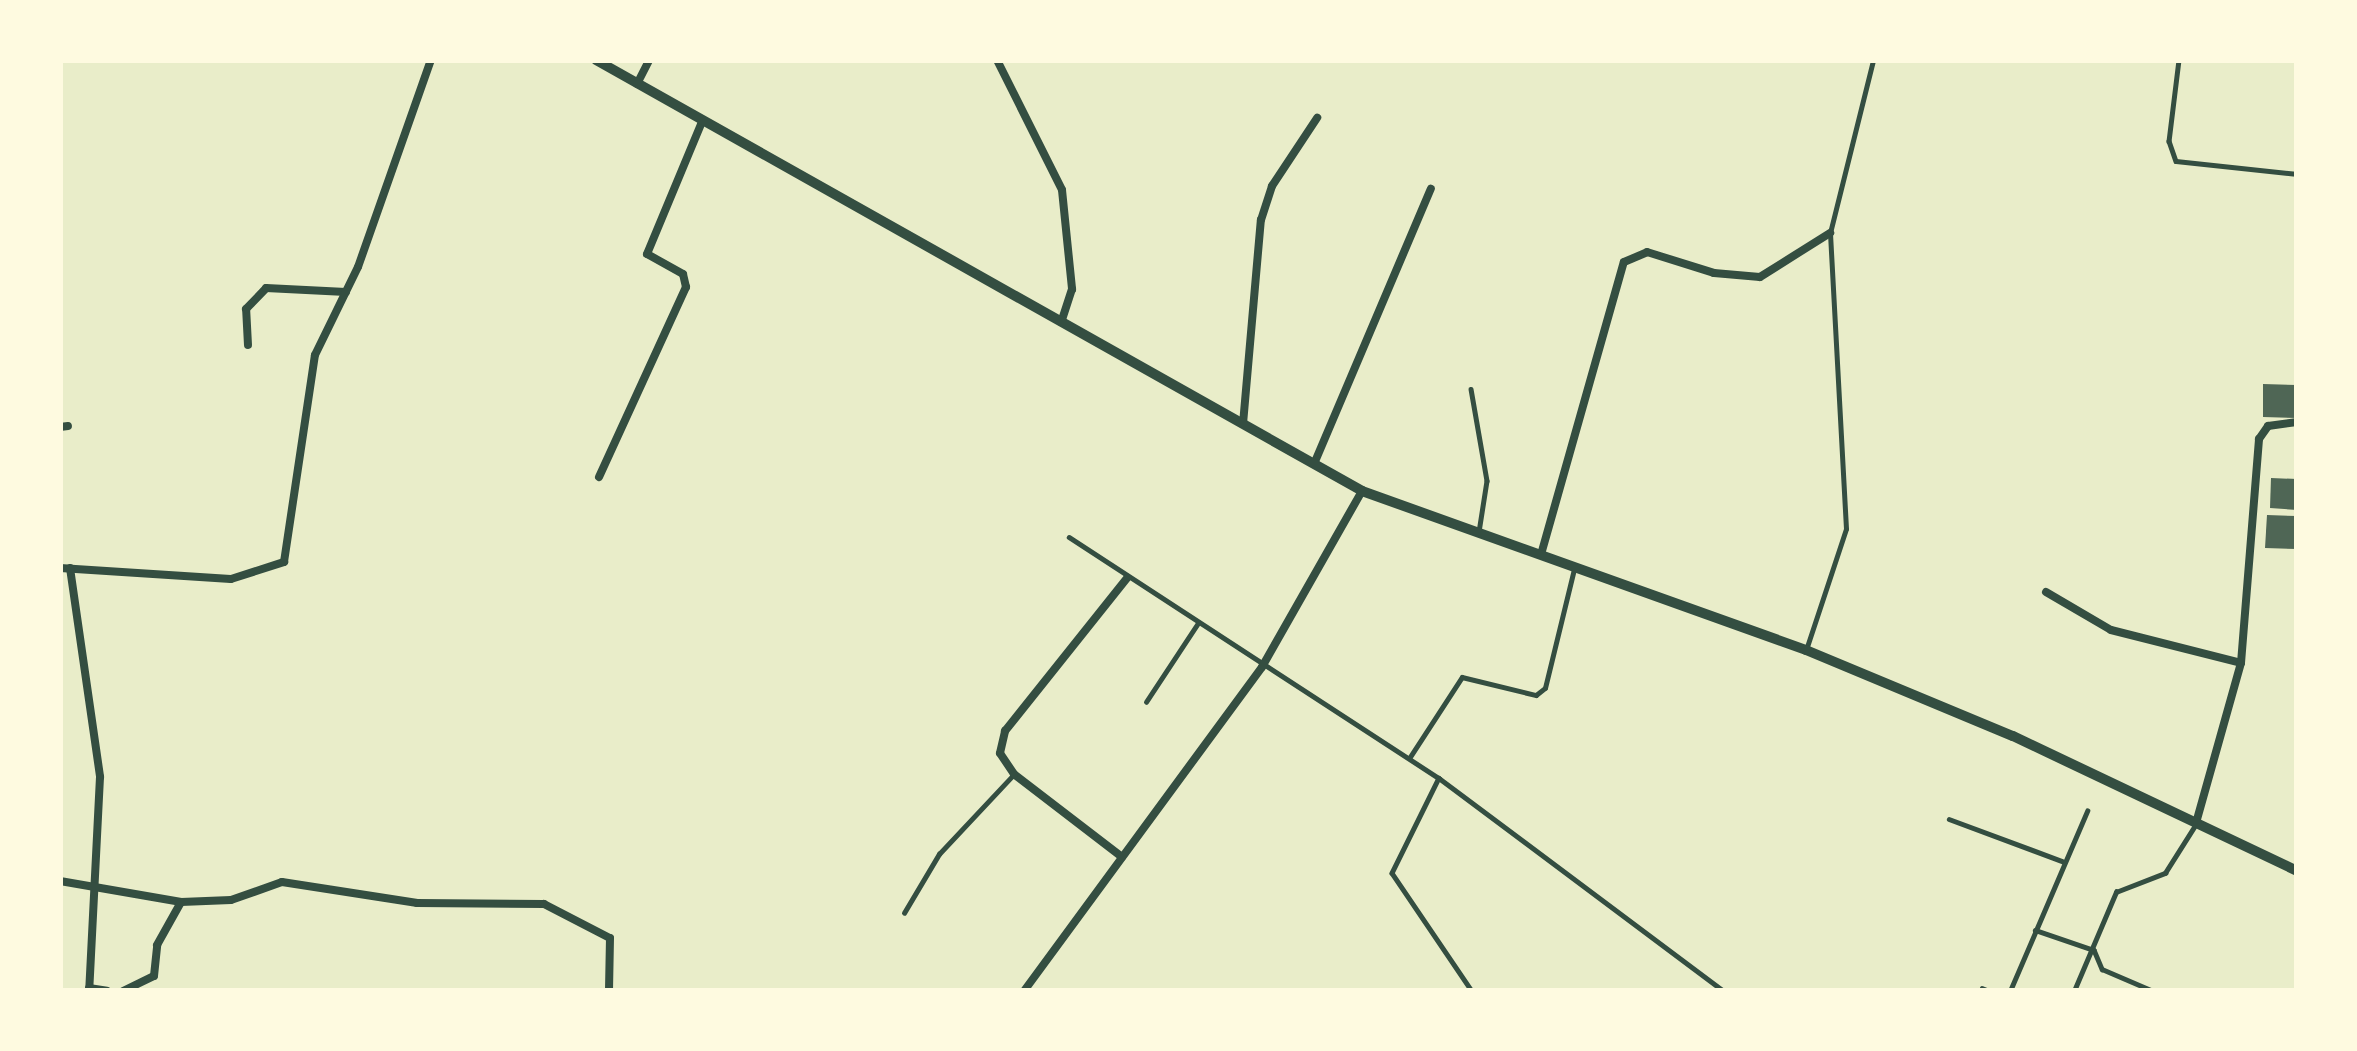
<!DOCTYPE html>
<html>
<head>
<meta charset="utf-8">
<style>
  body { margin:0 }
  #map { position:relative; width:2357px; height:1051px; overflow:hidden; background:#e9edc9; font-family:"Source Sans 3",sans-serif }
  div>[style] { position:absolute }
  .building>* { inset:0; background:#4f6655 }
  .service>* { height:4.5px; margin:-2.25px; padding:0 2.25px; transform-origin:2.25px; border-radius:2.25px; background:#344e41 }
  .minor>* { height:8px; margin:-4px; padding:0 4px; transform-origin:4px; border-radius:4px; background:#344e41 }
  .secondary>* { height:10px; margin:-5px; padding:0 5px; transform-origin:5px; border-radius:5px; background:#344e41 }
  span { translate:-50% -50%; white-space:nowrap; text-align:center; line-height:1.15; -webkit-text-stroke:12px #fefae0; paint-order:stroke }
  .frame { position:absolute; inset:0; border:63px solid #fefae0; pointer-events:none }
</style>
</head>
<body>
<div id="map">
  <div class="building">
    <i style="clip-path:polygon(2263px 384px,2297px 385px,2297px 418px,2263px 417px)"></i>
    <i style="clip-path:polygon(2271px 478px,2297px 479px,2297px 510px,2270px 508px)"></i>
    <i style="clip-path:polygon(2267px 515px,2297px 516px,2297px 549px,2265px 548px)"></i>
  </div>
  <div class="service">
    <i style="left:2179px;top:60px;width:82px;rotate:97deg"></i>
    <i style="left:2169px;top:141px;width:21px;rotate:71deg"></i>
    <i style="left:2176px;top:161px;width:122px;rotate:6.1deg"></i>
    <i style="left:1471px;top:389px;width:93px;rotate:80.1deg"></i>
    <i style="left:1487px;top:481px;width:52px;rotate:98.9deg"></i>
    <i style="left:1069px;top:537px;width:442px;rotate:33.1deg"></i>
    <i style="left:1439px;top:778px;width:356px;rotate:36.8deg"></i>
    <i style="left:1806px;top:650px;width:127px;rotate:-71.7deg"></i>
    <i style="left:1846px;top:529px;width:296px;rotate:-93.1deg"></i>
    <i style="left:1830px;top:233px;width:178px;rotate:-76deg"></i>
    <i style="left:1146px;top:702px;width:95px;rotate:-56.6deg"></i>
    <i style="left:1410px;top:757px;width:95px;rotate:-57deg"></i>
    <i style="left:1462px;top:677px;width:76px;rotate:13.7deg"></i>
    <i style="left:1536px;top:695px;width:11px;rotate:-38deg"></i>
    <i style="left:1545px;top:688px;width:122px;rotate:-76.3deg"></i>
    <i style="left:1439px;top:778px;width:106px;rotate:116.3deg"></i>
    <i style="left:1392px;top:873px;width:143px;rotate:55.9deg"></i>
    <i style="left:1949px;top:819px;width:121px;rotate:20.4deg"></i>
    <i style="left:904px;top:913px;width:69px;rotate:-59.3deg"></i>
    <i style="left:939px;top:854px;width:110px;rotate:-46.8deg"></i>
    <i style="left:2035px;top:930px;width:62px;rotate:18.7deg"></i>
    <i style="left:2094px;top:950px;width:21px;rotate:67deg"></i>
    <i style="left:2102px;top:969px;width:56px;rotate:23.3deg"></i>
    <i style="left:1982px;top:988px;width:8px;rotate:23deg"></i>
    <i style="left:2010px;top:991px;width:196px;rotate:-66.8deg"></i>
    <i style="left:2074px;top:991px;width:108px;rotate:-67deg"></i>
    <i style="left:2116px;top:892px;width:53px;rotate:-21.2deg"></i>
    <i style="left:2165px;top:873px;width:58px;rotate:-57.7deg"></i>
  </div>
  <div class="minor">
    <i style="left:997px;top:60px;width:145px;rotate:63.4deg"></i>
    <i style="left:1062px;top:190px;width:100px;rotate:84.2deg"></i>
    <i style="left:1072px;top:289px;width:35px;rotate:108deg"></i>
    <i style="left:637px;top:84px;width:27px;rotate:-63deg"></i>
    <i style="left:248px;top:345px;width:36px;rotate:-93deg"></i>
    <i style="left:246px;top:309px;width:29px;rotate:-46deg"></i>
    <i style="left:266px;top:288px;width:80px;rotate:2.9deg"></i>
    <i style="left:1243px;top:424px;width:205px;rotate:-85deg"></i>
    <i style="left:1261px;top:220px;width:36px;rotate:-72deg"></i>
    <i style="left:1272px;top:186px;width:82px;rotate:-56.5deg"></i>
    <i style="left:60px;top:427px;width:8px;rotate:-7deg"></i>
    <i style="left:1314px;top:464px;width:299px;rotate:-67deg"></i>
    <i style="left:599px;top:477px;width:209px;rotate:-65.4deg"></i>
    <i style="left:686px;top:287px;width:13px;rotate:-103deg"></i>
    <i style="left:683px;top:274px;width:41px;rotate:-150.9deg"></i>
    <i style="left:647px;top:254px;width:141px;rotate:-67.4deg"></i>
    <i style="left:1542px;top:551px;width:300px;rotate:-74.2deg"></i>
    <i style="left:1624px;top:262px;width:25px;rotate:-23deg"></i>
    <i style="left:1647px;top:252px;width:70px;rotate:17.4deg"></i>
    <i style="left:1714px;top:273px;width:46px;rotate:5deg"></i>
    <i style="left:1760px;top:277px;width:83px;rotate:-32.2deg"></i>
    <i style="left:60px;top:568px;width:171px;rotate:3.7deg"></i>
    <i style="left:231px;top:579px;width:56px;rotate:-17.8deg"></i>
    <i style="left:284px;top:562px;width:209px;rotate:-81.5deg"></i>
    <i style="left:315px;top:355px;width:98px;rotate:-64deg"></i>
    <i style="left:358px;top:267px;width:219px;rotate:-70.6deg"></i>
    <i style="left:70px;top:568px;width:211px;rotate:81.8deg"></i>
    <i style="left:100px;top:777px;width:214px;rotate:92.9deg"></i>
    <i style="left:2046px;top:592px;width:75px;rotate:30.3deg"></i>
    <i style="left:2111px;top:630px;width:134px;rotate:14.2deg"></i>
    <i style="left:2196px;top:823px;width:166px;rotate:-74.3deg"></i>
    <i style="left:2241px;top:663px;width:225px;rotate:-85.4deg"></i>
    <i style="left:2259px;top:439px;width:16px;rotate:-55deg"></i>
    <i style="left:2268px;top:426px;width:29px;rotate:-8deg"></i>
    <i style="left:1122px;top:857px;width:136px;rotate:-142.5deg"></i>
    <i style="left:1014px;top:774px;width:25px;rotate:-124deg"></i>
    <i style="left:1000px;top:753px;width:23px;rotate:-77deg"></i>
    <i style="left:1005px;top:731px;width:196px;rotate:-51.4deg"></i>
    <i style="left:60px;top:881px;width:123px;rotate:9.8deg"></i>
    <i style="left:181px;top:902px;width:50px;rotate:-2.3deg"></i>
    <i style="left:231px;top:900px;width:54px;rotate:-19.4deg"></i>
    <i style="left:282px;top:882px;width:137px;rotate:8.8deg"></i>
    <i style="left:417px;top:903px;width:127px;rotate:0.5deg"></i>
    <i style="left:544px;top:904px;width:74px;rotate:27.3deg"></i>
    <i style="left:610px;top:938px;width:53px;rotate:91.1deg"></i>
    <i style="left:89px;top:988px;width:18px;rotate:9deg"></i>
    <i style="left:123px;top:991px;width:34px;rotate:-26deg"></i>
    <i style="left:154px;top:976px;width:31px;rotate:-84deg"></i>
    <i style="left:157px;top:945px;width:49px;rotate:-60.8deg"></i>
    <i style="left:1024px;top:991px;width:402px;rotate:-53.7deg"></i>
    <i style="left:1262px;top:667px;width:202px;rotate:-60.4deg"></i>
  </div>
  <div class="secondary">
    <i style="left:596px;top:60px;width:879px;rotate:29.36deg"></i>
    <i style="left:1362px;top:491px;width:472px;rotate:19.7deg"></i>
    <i style="left:1806px;top:650px;width:224px;rotate:22.6deg"></i>
    <i style="left:2013px;top:736px;width:314px;rotate:25.4deg"></i>
  </div>
  <div class="frame"></div>
</div>
</body>
</html>
